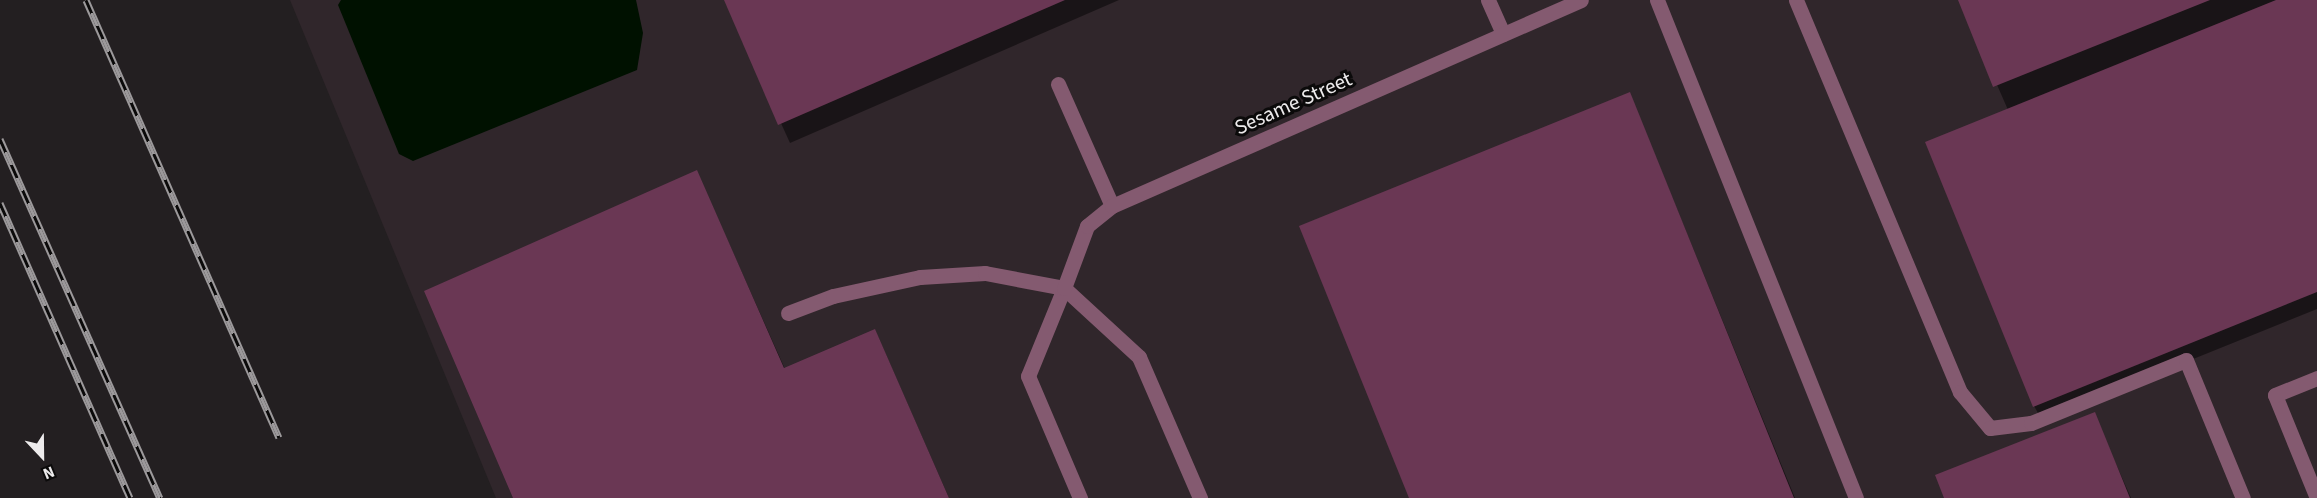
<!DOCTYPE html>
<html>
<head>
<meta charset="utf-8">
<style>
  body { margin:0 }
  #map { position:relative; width:2317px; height:498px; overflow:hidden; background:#231f21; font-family:"Source Sans 3",sans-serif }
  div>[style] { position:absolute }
  .built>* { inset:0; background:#30262b }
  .water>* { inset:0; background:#010 }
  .shadow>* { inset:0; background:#0007 }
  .building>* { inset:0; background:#6a3754 }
  .lane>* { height:15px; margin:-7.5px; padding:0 7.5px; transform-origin:7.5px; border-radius:7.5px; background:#845a70 }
  .street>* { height:15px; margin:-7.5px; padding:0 7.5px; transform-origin:7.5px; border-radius:7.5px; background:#845a70 }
  .rail>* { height:7px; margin-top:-3.5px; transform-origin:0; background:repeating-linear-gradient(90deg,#0b0a0a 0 14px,#9c999b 0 28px); box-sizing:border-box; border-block:2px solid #9c999b }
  span { translate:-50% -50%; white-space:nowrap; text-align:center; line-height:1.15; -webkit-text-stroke:6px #0b0a0a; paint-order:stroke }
  .street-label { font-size:21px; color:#edebec }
  .north { position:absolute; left:12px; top:426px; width:60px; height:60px; -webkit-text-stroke:4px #0b0a0a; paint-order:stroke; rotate:158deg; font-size:16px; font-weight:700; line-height:24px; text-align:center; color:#edebec }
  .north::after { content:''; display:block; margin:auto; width:21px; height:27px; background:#edebec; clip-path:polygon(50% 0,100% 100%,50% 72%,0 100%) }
</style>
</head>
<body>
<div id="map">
  <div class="built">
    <i style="clip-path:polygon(290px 0,2317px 0,2317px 498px,496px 498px)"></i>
  </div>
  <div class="water">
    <i style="clip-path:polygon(341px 0,636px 0,643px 33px,637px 70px,413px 161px,399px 154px,338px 5px)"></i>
  </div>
  <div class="shadow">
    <i style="clip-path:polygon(725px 0,1119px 0,790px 143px)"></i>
    <i style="clip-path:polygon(1960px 0,2317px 0,2317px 309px,2042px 420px,2034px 406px,2008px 110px)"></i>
    <i style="clip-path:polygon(1630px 94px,1795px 498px,1410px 498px)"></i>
    <i style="clip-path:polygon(697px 172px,785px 369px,875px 330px,949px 498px,515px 498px)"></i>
    <i style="clip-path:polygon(2094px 414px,2131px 498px,1946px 498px)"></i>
  </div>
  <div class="building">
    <i style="clip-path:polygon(724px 0,1065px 0,778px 125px)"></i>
    <i style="clip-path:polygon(1958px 0,2210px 0,1993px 87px)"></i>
    <i style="clip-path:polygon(2276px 0,2317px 0,2317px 292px,2033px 407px,1925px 142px)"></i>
    <i style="clip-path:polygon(1630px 92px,1794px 498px,1409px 498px,1299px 226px)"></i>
    <i style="clip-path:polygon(697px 170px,784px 368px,875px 329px,949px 498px,513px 498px,424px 291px)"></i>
    <i style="clip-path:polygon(2095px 412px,2130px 498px,1944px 498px,1935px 475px)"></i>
  </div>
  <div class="lane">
    <i style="left:1488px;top:0;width:37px;rotate:66deg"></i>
    <i style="left:1657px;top:0;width:536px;rotate:68.22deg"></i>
    <i style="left:1796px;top:0;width:425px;rotate:67.3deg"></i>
    <i style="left:1960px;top:392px;width:47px;rotate:50.2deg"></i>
    <i style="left:1990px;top:428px;width:41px;rotate:-7deg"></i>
    <i style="left:2031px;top:423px;width:167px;rotate:-22.1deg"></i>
    <i style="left:1058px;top:84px;width:133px;rotate:66.1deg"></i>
    <i style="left:1064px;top:288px;width:95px;rotate:112.2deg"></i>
    <i style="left:1028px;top:376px;width:133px;rotate:66.9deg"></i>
    <i style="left:788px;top:313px;width:48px;rotate:-20.7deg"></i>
    <i style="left:833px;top:296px;width:89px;rotate:-12.3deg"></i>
    <i style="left:920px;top:277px;width:65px;rotate:-3.5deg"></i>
    <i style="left:985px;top:273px;width:80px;rotate:10.8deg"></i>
    <i style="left:1064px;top:288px;width:102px;rotate:42.6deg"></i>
    <i style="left:1139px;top:357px;width:154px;rotate:66.6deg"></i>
    <i style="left:2317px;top:498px;width:111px;rotate:-112.2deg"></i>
    <i style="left:2275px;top:395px;width:45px;rotate:-22deg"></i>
  </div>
  <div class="street">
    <i style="left:1064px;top:288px;width:66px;rotate:-69.6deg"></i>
    <i style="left:1087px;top:226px;width:32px;rotate:-39deg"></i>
    <i style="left:1112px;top:206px;width:512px;rotate:-23.71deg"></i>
    <i style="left:2186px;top:360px;width:149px;rotate:67.6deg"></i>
  </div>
  <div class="rail">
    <i style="left:86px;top:0;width:478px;rotate:66.2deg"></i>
    <i style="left:0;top:139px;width:393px;rotate:66deg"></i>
    <i style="left:0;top:203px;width:322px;rotate:66.2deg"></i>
  </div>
  <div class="street-label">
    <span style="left:1293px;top:103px;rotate:-24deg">Sesame Street</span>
  </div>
  <div class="north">N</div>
</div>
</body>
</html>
